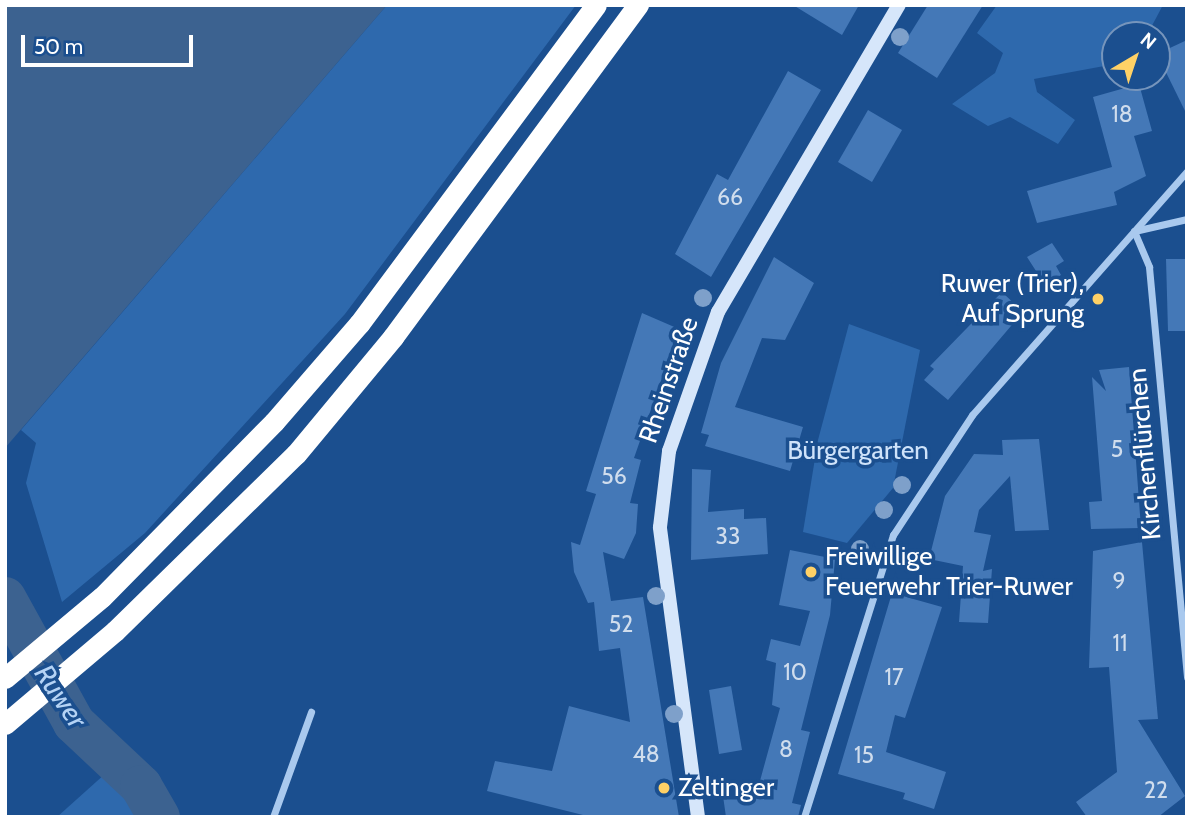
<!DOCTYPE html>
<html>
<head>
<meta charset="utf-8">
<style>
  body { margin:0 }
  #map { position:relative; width:1192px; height:822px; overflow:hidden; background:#1b4f8f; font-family:Cabin,sans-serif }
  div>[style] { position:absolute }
  .green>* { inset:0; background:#2e69ad }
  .water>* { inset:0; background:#3c6290 }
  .river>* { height:42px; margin:-21px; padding:0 21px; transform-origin:21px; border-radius:21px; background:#3c6290 }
  .building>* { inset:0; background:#4478b7 }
  .street>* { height:7px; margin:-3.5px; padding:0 3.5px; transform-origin:3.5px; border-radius:3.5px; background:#a9c9ee }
  .secondary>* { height:14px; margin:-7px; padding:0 7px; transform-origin:7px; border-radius:7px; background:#d6e6fa }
  .highway>* { height:21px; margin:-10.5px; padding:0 10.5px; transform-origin:10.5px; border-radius:10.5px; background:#fff }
  .trees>* { width:18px; height:18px; margin:-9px; border-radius:50%; background:#7ea0ca }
  .dots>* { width:19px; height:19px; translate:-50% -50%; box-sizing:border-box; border:4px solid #1b4f8f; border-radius:50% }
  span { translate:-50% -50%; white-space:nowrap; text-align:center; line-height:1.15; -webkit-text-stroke:7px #1b4f8f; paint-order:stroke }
  .number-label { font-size:23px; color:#d0dded }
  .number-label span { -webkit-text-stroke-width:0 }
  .poi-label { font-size:26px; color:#fff }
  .right { translate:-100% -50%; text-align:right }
  .left { translate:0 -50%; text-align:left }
  .street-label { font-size:26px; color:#fff }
  .park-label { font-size:26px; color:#cfe3fa }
  .water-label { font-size:28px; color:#b5d3f5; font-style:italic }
  .frame { position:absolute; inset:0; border:7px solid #fff; pointer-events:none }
  .north { position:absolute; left:1101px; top:21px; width:70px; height:70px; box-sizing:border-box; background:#1b4f8f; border:2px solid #7695bc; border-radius:50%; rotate:39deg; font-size:19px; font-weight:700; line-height:28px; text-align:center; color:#fff }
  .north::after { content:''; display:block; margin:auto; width:24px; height:32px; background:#ffd166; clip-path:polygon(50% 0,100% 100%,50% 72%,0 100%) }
  .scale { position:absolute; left:21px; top:35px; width:172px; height:32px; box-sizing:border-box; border:4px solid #fff; border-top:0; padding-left:9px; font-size:21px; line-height:24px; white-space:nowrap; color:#fff; -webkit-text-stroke:5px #1b4f8f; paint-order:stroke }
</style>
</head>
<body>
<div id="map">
  <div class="green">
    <i style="clip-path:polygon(387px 5px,576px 5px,345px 314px,145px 533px,62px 602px,26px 483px,36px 443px,21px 430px)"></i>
    <i style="clip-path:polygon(997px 5px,1163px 5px,1147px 35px,1115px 35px,1115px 64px,1034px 79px,1037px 92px,1075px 120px,1058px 144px,1010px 117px,988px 126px,952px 104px,995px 73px,1003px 53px,977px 33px)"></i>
    <i style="clip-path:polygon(849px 324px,920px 350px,893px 488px,847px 543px,803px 532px,818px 440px)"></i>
    <i style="clip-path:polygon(125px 756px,176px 817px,57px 817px)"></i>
  </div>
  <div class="water">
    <i style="clip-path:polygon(5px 5px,387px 5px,5px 448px)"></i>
  </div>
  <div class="river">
    <i style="left:5px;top:598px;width:143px;rotate:61.1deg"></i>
    <i style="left:74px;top:723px;width:92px;rotate:43.2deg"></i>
    <i style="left:141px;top:786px;width:36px;rotate:60deg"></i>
  </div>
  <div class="building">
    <i style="clip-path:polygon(793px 5px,859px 5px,842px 35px)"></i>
    <i style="clip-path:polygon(928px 5px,983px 5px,937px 78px,898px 53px)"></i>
    <i style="clip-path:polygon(1187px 40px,1187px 115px,1157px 54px)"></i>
    <i style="clip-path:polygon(788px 71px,821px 90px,711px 277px,675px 254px,717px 174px,728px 180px)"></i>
    <i style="clip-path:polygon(1139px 84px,1152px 131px,1134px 136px,1146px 176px,1114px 192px,1117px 205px,1037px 223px,1027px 191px,1112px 167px,1093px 97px)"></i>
    <i style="clip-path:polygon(868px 110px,902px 130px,872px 182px,838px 162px)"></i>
    <i style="clip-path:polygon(1052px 243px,1064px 261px,1056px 266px,1061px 275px,1045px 285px,1027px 257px)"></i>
    <i style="clip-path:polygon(774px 257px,814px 283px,785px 340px,762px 338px,735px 407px,803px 427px,790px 471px,705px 446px,709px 435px,701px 433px,721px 363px)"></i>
    <i style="clip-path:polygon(1166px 259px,1187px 259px,1187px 331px,1168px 331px)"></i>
    <i style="clip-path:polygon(1002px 292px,1023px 312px,948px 400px,924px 380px,934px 369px,930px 366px)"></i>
    <i style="clip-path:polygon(642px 313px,679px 329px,634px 458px,641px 460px,630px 503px,638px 504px,636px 533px,624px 559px,603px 552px,611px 601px,643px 597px,679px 817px,591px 817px,487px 791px,495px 761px,552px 771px,569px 706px,630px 722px,620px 648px,599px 651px,594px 602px,588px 603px,574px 572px,571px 542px,580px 545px,596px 494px,586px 491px)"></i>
    <i style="clip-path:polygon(1129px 367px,1141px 528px,1091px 529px,1089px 502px,1102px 501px,1092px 377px,1106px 391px,1099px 370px)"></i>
    <i style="clip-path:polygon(1039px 439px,1049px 530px,1015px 531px,1010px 476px,979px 510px,974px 532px,991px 535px,983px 571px,992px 569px,988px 623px,959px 622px,963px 566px,929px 559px,945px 496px,974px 454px,1003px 455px,1002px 440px)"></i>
    <i style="clip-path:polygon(692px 469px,711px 470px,708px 512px,744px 509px,744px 519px,766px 518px,768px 554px,691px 560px)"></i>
    <i style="clip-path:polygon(1142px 542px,1158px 719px,1138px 720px,1185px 796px,1158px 817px,1087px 817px,1076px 802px,1117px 772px,1109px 667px,1089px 668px,1093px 551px)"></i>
    <i style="clip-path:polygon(790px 550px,835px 559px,830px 615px,801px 730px,810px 732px,792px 803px,801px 805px,798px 817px,726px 817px,723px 796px,755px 799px,780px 708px,772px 705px,776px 663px,766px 660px,771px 639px,800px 646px,810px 611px,779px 605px)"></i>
    <i style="clip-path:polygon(892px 593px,942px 607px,905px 718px,895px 715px,886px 752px,946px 772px,934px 809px,903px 799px,905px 793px,838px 774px)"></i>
    <i style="clip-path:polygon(731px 686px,742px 750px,719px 754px,709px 690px)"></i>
  </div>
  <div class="street">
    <i style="left:1187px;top:219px;width:54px;rotate:167.2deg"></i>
    <i style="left:1134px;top:231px;width:39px;rotate:67deg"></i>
    <i style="left:1149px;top:267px;width:412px;rotate:84.7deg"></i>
    <i style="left:273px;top:817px;width:112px;rotate:-70.1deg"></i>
    <i style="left:804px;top:817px;width:296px;rotate:-72.5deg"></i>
    <i style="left:893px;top:535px;width:144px;rotate:-56.6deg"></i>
    <i style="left:972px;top:415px;width:325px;rotate:-48.6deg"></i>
  </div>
  <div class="secondary">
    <i style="left:698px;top:817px;width:292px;rotate:-97.5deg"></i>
    <i style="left:660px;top:527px;width:77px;rotate:-83.2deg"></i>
    <i style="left:669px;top:451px;width:147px;rotate:-70.6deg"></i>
    <i style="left:718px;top:312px;width:356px;rotate:-59.5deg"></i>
  </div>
  <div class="highway">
    <i style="left:5px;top:678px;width:126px;rotate:-39.9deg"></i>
    <i style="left:102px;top:597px;width:245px;rotate:-45.5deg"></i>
    <i style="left:274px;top:422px;width:130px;rotate:-49.1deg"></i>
    <i style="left:359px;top:324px;width:397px;rotate:-53.4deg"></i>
    <i style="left:5px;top:724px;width:144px;rotate:-40.2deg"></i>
    <i style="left:115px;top:631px;width:253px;rotate:-44.4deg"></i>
    <i style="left:296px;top:454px;width:152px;rotate:-50.3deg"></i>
    <i style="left:393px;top:337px;width:413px;rotate:-53.6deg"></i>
  </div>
  <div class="trees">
    <i style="left:900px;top:37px"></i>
    <i style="left:703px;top:298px"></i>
    <i style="left:902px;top:485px"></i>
    <i style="left:884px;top:510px"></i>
    <i style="left:860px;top:549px"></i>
    <i style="left:656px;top:596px"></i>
    <i style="left:674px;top:714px"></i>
  </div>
  <div class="dots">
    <i style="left:1098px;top:299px;background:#ffd166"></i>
    <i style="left:811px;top:572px;background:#ffd166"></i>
    <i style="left:664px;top:788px;background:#ffd166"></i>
  </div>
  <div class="number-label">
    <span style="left:1122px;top:114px">18</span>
    <span style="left:730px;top:197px">66</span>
    <span style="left:1117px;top:449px">5</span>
    <span style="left:614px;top:476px">56</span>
    <span style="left:728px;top:536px">33</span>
    <span style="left:1119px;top:581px">9</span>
    <span style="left:621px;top:624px">52</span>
    <span style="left:1120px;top:643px">11</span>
    <span style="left:795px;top:672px">10</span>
    <span style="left:894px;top:677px">17</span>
    <span style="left:786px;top:749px">8</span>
    <span style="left:646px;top:754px">48</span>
    <span style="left:864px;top:755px">15</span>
    <span style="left:1156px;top:790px">22</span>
  </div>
  <div class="poi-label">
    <span class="right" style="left:1084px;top:299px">Ruwer (Trier),<br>Auf Sprung</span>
    <span class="left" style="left:825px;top:572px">Freiwillige<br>Feuerwehr Trier-Ruwer</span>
    <span class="left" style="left:678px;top:788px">Zeltinger</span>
  </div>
  <div class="street-label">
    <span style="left:669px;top:380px;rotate:-71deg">Rheinstraße</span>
    <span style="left:1145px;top:454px;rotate:-95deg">Kirchenflürchen</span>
  </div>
  <div class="park-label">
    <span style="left:858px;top:451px">Bürgergarten</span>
  </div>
  <div class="water-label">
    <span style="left:61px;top:696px;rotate:56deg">Ruwer</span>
  </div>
  <div class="frame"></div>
  <div class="north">N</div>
  <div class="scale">50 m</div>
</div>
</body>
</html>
